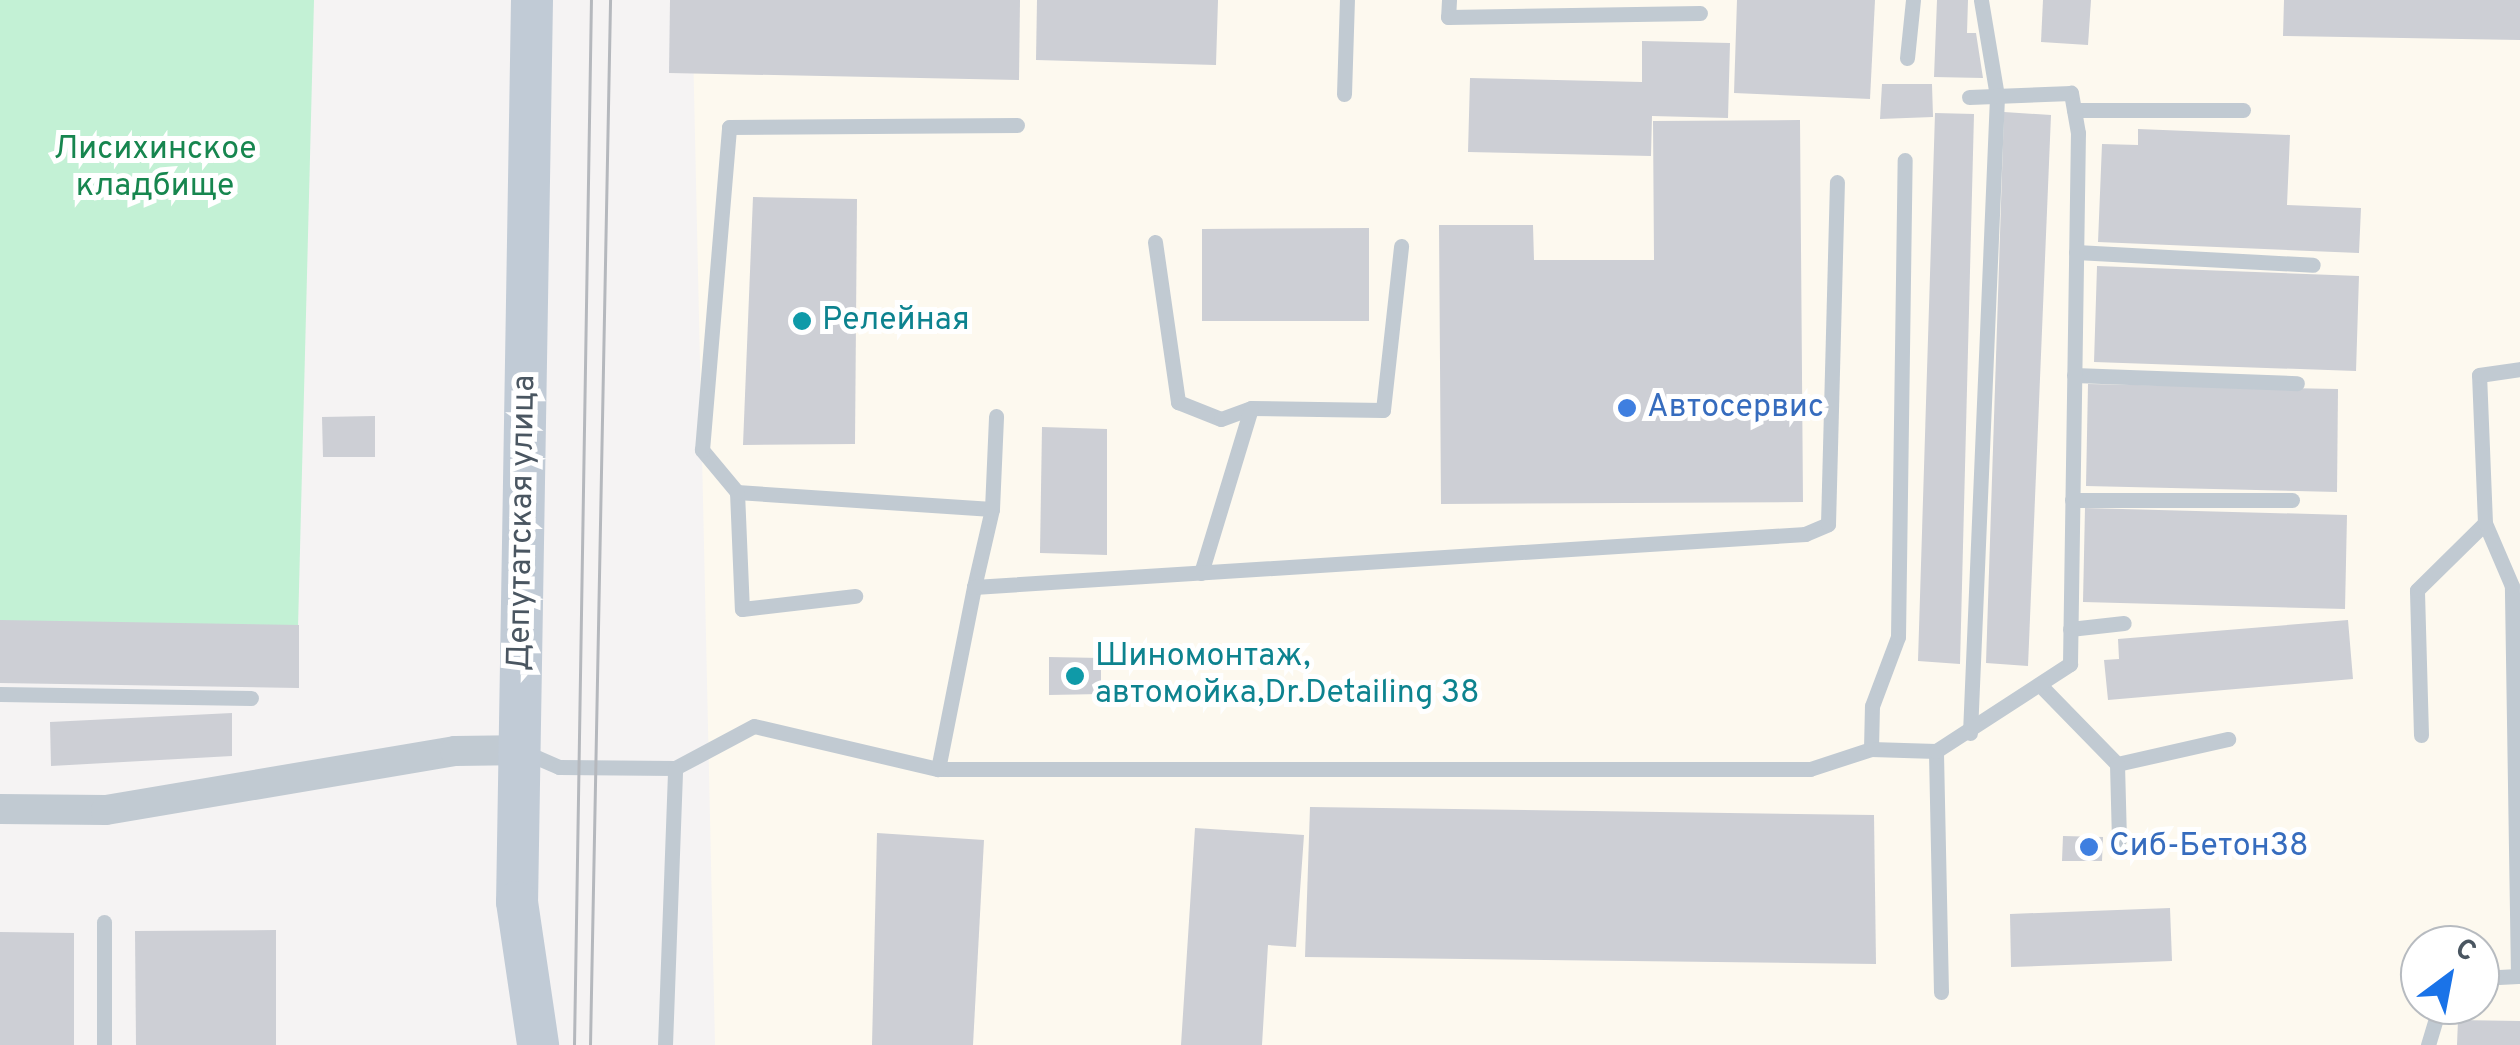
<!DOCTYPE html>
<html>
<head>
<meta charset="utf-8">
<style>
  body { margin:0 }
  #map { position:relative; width:2520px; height:1045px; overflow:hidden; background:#f5f3f3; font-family:Overpass,sans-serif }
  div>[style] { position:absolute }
  .commercial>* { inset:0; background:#fdf9ef }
  .green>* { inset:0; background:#c3f1d5 }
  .building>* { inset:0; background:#cdcfd5 }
  .lane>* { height:15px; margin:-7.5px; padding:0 7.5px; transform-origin:7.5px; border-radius:7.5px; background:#c1cad2 }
  .street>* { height:30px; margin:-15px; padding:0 15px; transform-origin:15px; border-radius:15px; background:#c1cad2 }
  .secondary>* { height:42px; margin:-21px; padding:0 21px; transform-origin:21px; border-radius:21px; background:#c1cbd6 }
  .tram>* { height:2.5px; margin:-1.25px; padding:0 1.25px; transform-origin:1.25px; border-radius:1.25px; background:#b5b8bd }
  .dots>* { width:28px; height:28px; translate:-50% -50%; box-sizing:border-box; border:5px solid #fff; border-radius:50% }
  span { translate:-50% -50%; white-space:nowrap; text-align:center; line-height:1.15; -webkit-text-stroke:10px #fff; paint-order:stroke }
  .park-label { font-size:32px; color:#17864f }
  .culture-label { font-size:32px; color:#0d838f }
  .left { translate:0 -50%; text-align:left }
  .shop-label { font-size:32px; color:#366cbe }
  .street-label { font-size:32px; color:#4a5661 }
  .north { position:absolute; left:2400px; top:925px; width:100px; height:100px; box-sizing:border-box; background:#fff; border:2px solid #b7bbc0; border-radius:50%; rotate:32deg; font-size:28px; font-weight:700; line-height:40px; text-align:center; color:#4a5661 }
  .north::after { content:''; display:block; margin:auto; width:35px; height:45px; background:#1a73e8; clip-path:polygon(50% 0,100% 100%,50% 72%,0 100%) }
</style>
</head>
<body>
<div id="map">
  <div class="commercial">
    <i style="clip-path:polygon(evenodd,692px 0,2520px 0,2520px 1045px,715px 1045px,692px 0,2420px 945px,2480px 945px,2480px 1005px,2420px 1005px,2420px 945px)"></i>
  </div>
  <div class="green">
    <i style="clip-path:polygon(0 0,314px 0,298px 628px,0 622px)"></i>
  </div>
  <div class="building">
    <i style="clip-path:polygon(670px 0,1020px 0,1019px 80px,669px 73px)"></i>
    <i style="clip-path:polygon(1037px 0,1218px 0,1216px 65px,1036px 60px)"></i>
    <i style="clip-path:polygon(1737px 0,1875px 0,1870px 99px,1734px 93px)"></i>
    <i style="clip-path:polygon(1937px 0,1968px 0,1967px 33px,1976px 33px,1983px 78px,1934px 77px)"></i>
    <i style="clip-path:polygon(2043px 0,2091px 0,2088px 45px,2041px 42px)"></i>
    <i style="clip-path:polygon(2284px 0,2520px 0,2520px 40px,2283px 36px)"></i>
    <i style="clip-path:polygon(1642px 41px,1730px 43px,1728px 118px,1652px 116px,1651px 156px,1468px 152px,1470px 78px,1642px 82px)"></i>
    <i style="clip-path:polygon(1882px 84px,1932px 84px,1933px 117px,1880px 119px)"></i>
    <i style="clip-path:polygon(2004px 112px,2051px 115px,2028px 666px,1986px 663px)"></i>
    <i style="clip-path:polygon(1935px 113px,1974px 114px,1960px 664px,1918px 661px)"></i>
    <i style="clip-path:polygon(1800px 120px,1803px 502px,1441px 504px,1439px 225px,1533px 225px,1534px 260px,1654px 260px,1653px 121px)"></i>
    <i style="clip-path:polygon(2138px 129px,2290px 135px,2287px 205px,2361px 208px,2359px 253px,2098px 242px,2102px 144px,2138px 145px)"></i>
    <i style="clip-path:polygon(753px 197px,857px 199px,855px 444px,743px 445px)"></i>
    <i style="clip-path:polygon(1369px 228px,1369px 321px,1202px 321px,1202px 229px)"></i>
    <i style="clip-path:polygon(2097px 266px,2359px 276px,2356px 371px,2094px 362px)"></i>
    <i style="clip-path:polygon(2088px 384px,2338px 389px,2337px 492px,2086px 486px)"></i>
    <i style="clip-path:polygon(375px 416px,375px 457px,323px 457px,322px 417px)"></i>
    <i style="clip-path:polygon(1042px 427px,1107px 429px,1107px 555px,1040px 553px)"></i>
    <i style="clip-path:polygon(2085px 508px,2347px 515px,2345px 609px,2083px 602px)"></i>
    <i style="clip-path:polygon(0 620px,299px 625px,299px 688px,0 683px)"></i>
    <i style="clip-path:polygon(2348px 620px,2353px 679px,2108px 700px,2104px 660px,2119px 659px,2118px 639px)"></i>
    <i style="clip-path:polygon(1049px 657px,1101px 658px,1101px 694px,1049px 695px)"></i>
    <i style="clip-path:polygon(232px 713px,232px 756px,51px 766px,50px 722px)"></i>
    <i style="clip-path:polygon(1310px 807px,1874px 815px,1876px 964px,1305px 957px)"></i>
    <i style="clip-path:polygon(1195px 828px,1304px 835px,1296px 947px,1268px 945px,1262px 1045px,1181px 1045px)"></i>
    <i style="clip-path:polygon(877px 833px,984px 840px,973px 1045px,872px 1045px)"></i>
    <i style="clip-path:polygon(2063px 836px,2103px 837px,2102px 861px,2062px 861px)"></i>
    <i style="clip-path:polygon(2170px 908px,2172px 961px,2011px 967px,2010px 914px)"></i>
    <i style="clip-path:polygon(276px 930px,276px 1045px,136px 1045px,135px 931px)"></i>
    <i style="clip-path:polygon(0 932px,74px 933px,74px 1045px,0 1045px)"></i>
    <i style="clip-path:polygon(2458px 1020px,2520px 1021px,2520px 1045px,2457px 1045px)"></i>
  </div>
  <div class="lane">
    <i style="left:1449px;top:0;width:17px;rotate:93deg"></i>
    <i style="left:1448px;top:17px;width:252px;rotate:-0.9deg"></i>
    <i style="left:1907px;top:58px;width:58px;rotate:-84.1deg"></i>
    <i style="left:1344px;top:94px;width:94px;rotate:-88.2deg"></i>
    <i style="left:2074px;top:110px;width:169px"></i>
    <i style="left:1155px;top:242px;width:162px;rotate:81.8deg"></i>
    <i style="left:1178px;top:402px;width:46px;rotate:21.6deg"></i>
    <i style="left:1221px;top:419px;width:32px;rotate:-20deg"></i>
    <i style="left:1251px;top:408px;width:132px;rotate:0.9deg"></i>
    <i style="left:1383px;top:410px;width:165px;rotate:-83.7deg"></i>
    <i style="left:2076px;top:252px;width:237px;rotate:3.1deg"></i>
    <i style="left:2074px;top:375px;width:223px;rotate:2.1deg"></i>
    <i style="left:737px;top:492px;width:117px;rotate:87.6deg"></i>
    <i style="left:742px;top:609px;width:114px;rotate:-6.6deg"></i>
    <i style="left:2072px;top:500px;width:220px"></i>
    <i style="left:992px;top:509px;width:256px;rotate:-176.2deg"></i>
    <i style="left:737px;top:492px;width:55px;rotate:-129.8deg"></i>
    <i style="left:702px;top:450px;width:324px;rotate:-85.2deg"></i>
    <i style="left:729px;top:127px;width:288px;rotate:-0.4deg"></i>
    <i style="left:1201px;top:573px;width:172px;rotate:-73.1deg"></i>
    <i style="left:974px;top:587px;width:80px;rotate:-77deg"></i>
    <i style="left:992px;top:509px;width:93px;rotate:-87.5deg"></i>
    <i style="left:2070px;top:629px;width:54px;rotate:-6.3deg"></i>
    <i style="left:2040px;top:685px;width:110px;rotate:45.7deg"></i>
    <i style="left:2117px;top:764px;width:114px;rotate:-12.7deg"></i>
    <i style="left:0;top:694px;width:251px;rotate:0.9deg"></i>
    <i style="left:1970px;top:733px;width:638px;rotate:-87.57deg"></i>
    <i style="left:1997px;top:96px;width:97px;rotate:-99.5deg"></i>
    <i style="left:2421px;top:735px;width:145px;rotate:-91.6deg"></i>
    <i style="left:2417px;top:590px;width:95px;rotate:-44.6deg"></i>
    <i style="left:1871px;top:749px;width:43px;rotate:-88.7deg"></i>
    <i style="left:1872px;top:706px;width:74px;rotate:-69.4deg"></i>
    <i style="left:1898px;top:637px;width:477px;rotate:-89.2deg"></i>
    <i style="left:522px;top:751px;width:40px;rotate:23.4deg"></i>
    <i style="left:559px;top:767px;width:116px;rotate:0.5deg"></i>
    <i style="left:675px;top:768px;width:89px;rotate:-28deg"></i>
    <i style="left:754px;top:726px;width:189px;rotate:13.2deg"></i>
    <i style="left:938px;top:769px;width:872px"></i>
    <i style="left:1810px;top:769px;width:64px;rotate:-18.2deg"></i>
    <i style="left:1871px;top:749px;width:65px;rotate:1.8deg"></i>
    <i style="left:2117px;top:764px;width:76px;rotate:88.5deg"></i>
    <i style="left:938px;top:769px;width:186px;rotate:-78.8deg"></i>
    <i style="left:974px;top:587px;width:833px;rotate:-3.65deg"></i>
    <i style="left:1805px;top:534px;width:25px;rotate:-23deg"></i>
    <i style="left:1828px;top:524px;width:342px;rotate:-88.5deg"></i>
    <i style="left:104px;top:922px;width:123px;rotate:90deg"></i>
    <i style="left:2480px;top:978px;width:38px;rotate:-3deg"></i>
    <i style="left:2518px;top:976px;width:390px;rotate:-90.9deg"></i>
    <i style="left:2512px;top:586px;width:69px;rotate:-113.2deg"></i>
    <i style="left:2485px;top:523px;width:148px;rotate:-92.3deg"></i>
    <i style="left:2479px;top:375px;width:41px;rotate:-8.3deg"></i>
    <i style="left:1941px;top:992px;width:241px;rotate:-91.2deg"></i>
    <i style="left:1936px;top:751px;width:160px;rotate:-33deg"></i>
    <i style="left:2070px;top:664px;width:531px;rotate:-89.14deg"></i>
    <i style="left:2078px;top:133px;width:41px;rotate:-99.9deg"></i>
    <i style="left:2071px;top:93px;width:102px;rotate:177.8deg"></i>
    <i style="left:665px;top:1045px;width:277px;rotate:-87.9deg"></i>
    <i style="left:2428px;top:1045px;width:42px;rotate:-73.3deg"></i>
  </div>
  <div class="street">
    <i style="left:0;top:809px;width:106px;rotate:0.5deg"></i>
    <i style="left:106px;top:810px;width:354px;rotate:-9.6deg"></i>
    <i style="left:455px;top:751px;width:63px;rotate:-0.9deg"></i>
  </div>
  <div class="secondary">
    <i style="left:532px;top:0;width:902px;rotate:90.95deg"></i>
    <i style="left:517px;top:902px;width:145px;rotate:81.6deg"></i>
  </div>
  <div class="tram">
    <i style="left:574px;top:1045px;width:1045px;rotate:-89.07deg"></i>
    <i style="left:590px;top:1045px;width:1045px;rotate:-88.9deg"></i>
  </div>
  <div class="dots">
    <i style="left:802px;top:321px;background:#0f9aa8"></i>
    <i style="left:1627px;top:408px;background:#3f7fe0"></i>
    <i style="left:1075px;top:676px;background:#0f9aa8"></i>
    <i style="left:2089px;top:847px;background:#3f7fe0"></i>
  </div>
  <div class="park-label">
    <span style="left:155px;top:169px">Лисихинское<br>кладбище</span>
  </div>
  <div class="culture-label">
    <span class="left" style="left:822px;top:321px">Релейная</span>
    <span class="left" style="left:1095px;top:676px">Шиномонтаж,<br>автомойка,Dr.Detailing 38</span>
  </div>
  <div class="shop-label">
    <span class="left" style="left:1647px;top:408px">Автосервис</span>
    <span class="left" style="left:2109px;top:847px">Сиб-Бетон38</span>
  </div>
  <div class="street-label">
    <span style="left:523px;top:523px;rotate:-89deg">Депутатская улица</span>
  </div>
  <div class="north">С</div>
</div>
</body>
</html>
